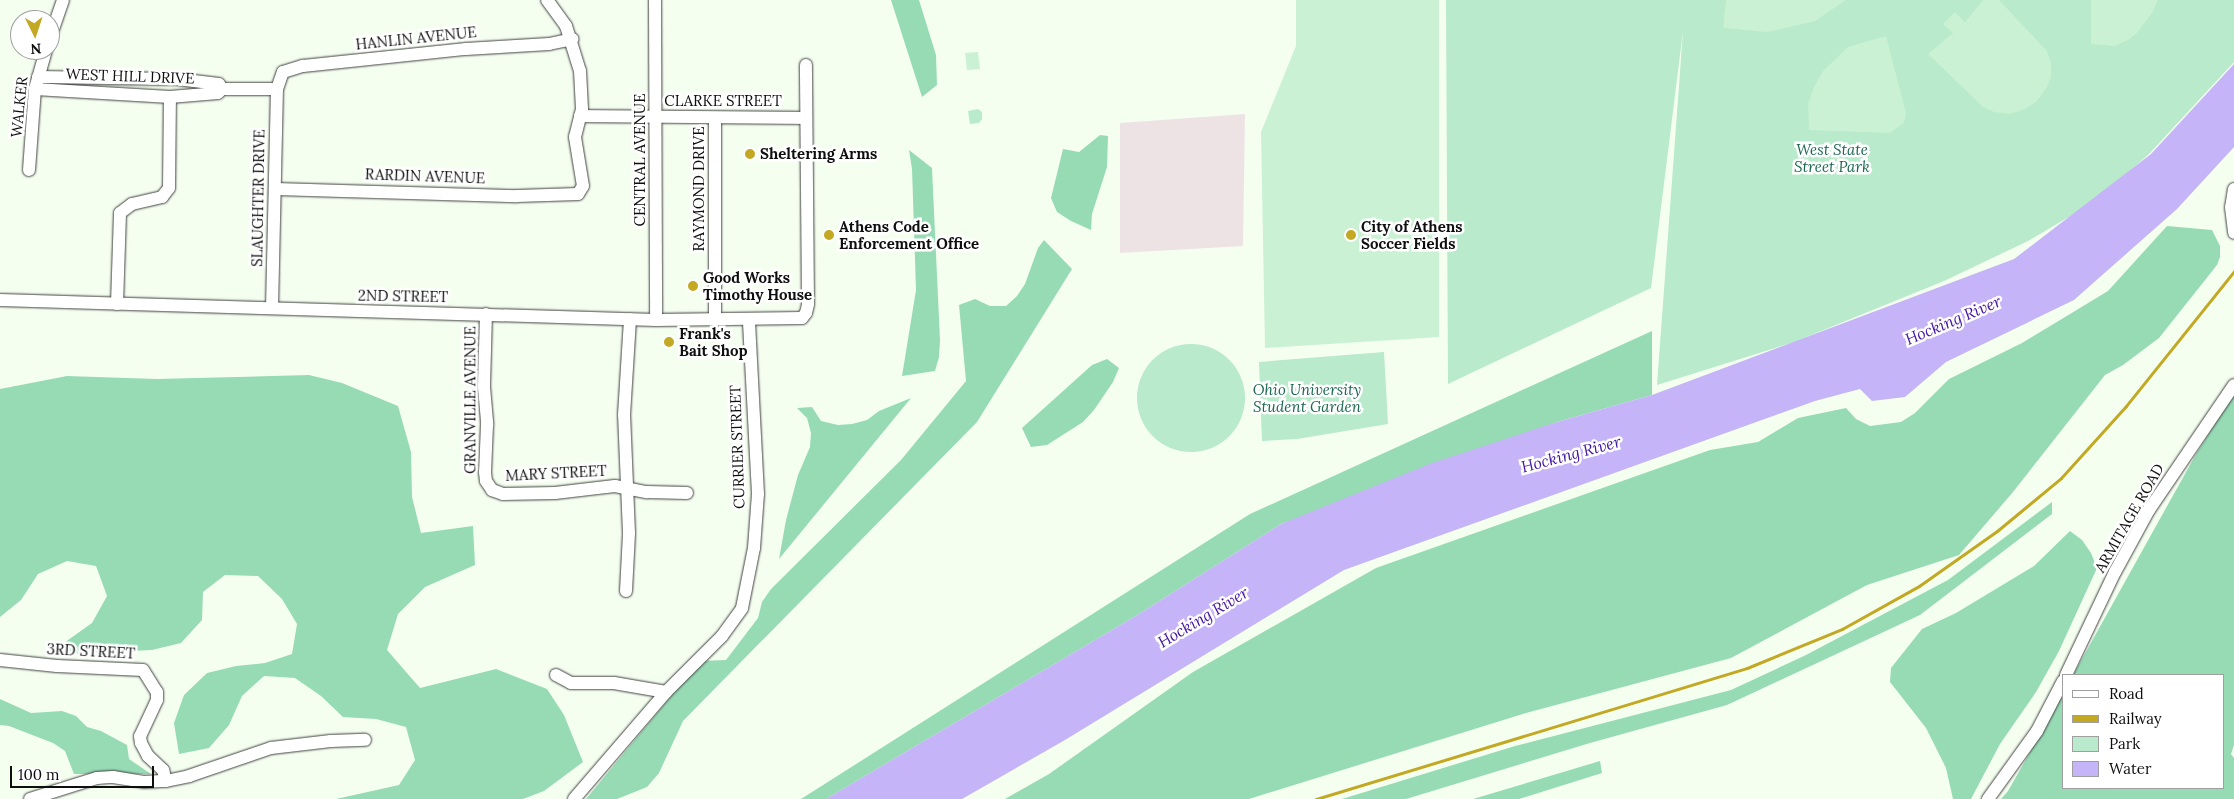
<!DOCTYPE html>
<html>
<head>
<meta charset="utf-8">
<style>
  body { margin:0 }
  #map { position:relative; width:2234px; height:799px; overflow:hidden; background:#f5fff0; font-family:Lora,serif }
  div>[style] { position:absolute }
  .industrial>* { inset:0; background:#ede3e5 }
  .green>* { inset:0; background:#b8eacb }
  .round { border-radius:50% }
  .forest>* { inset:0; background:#97dbb5 }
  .pitch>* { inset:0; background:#caf1d3 }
  .water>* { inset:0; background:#c5b4f7 }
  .roads { filter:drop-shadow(0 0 1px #414141) drop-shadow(0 0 1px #414141) }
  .minor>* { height:12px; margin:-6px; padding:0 6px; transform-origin:6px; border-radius:6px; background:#fff }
  .rail>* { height:3px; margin:-1.5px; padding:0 1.5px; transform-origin:1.5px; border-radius:1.5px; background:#c2a823 }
  .dots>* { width:14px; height:14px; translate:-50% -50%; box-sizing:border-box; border:2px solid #fff; border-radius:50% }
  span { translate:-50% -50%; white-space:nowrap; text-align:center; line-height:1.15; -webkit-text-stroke:5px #fff; paint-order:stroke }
  .street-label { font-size:15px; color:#0e0e0e }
  .park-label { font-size:15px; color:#1d6850; font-style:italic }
  .poi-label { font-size:15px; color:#0e0e0e; font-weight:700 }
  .left { translate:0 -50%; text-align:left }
  .water-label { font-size:16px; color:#4315a3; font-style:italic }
  .legend { position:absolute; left:2062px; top:674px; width:162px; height:115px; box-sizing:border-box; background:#fff; border:1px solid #9f9f9f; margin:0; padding:6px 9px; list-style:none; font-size:15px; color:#0e0e0e }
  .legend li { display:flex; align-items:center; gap:10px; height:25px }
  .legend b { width:25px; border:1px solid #9f9f9f }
  .north { position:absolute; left:10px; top:10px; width:50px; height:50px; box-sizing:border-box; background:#fff; border:1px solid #9f9f9f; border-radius:50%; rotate:176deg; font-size:14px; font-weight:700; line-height:20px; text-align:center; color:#0e0e0e }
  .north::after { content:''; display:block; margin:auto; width:18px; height:22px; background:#c2a823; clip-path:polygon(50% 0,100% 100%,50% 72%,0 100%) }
  .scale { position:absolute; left:10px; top:766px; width:144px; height:22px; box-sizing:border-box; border:2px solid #0e0e0e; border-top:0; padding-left:6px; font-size:15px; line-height:18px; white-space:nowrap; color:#0e0e0e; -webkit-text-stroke:4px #fff; paint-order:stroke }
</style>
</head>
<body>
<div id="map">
  <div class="industrial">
    <i style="clip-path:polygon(1245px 114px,1243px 246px,1120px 253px,1120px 123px)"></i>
  </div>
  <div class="green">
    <i style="clip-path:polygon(1446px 0,2234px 0,2234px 62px,2149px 154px,2094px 202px,2028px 241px,1944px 281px,1794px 342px,1657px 385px,1683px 31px,1651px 288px,1448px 384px)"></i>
    <i style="clip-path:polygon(978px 109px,982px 112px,982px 119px,979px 123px,970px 124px,968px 111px)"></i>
    <i class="round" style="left:1137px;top:344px;width:108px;height:108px"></i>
    <i style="clip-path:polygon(1384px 352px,1388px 424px,1297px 439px,1262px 441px,1259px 362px)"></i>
  </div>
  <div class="forest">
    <i style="clip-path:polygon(891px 0,919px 0,936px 55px,937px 85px,922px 97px)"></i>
    <i style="clip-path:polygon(1100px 135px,1108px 136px,1107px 167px,1092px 214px,1091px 230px,1071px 221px,1057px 212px,1051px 198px,1063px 149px,1079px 152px)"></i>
    <i style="clip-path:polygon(909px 150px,932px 168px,940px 340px,939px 357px,935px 371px,902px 376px,916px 290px,912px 169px)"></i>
    <i style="clip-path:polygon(2167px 226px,2212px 230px,2220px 246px,2220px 257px,2217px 265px,2159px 338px,2123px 365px,2105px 375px,2013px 492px,1959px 555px,1867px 585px,1731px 658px,1526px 713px,1249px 799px,1005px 799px,1049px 774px,1193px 672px,1376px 568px,1710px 450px,1758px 442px,1798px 418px,1846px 408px,1856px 419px,1870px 426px,1901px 422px,1915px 413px,1949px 379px,2022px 343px,2108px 291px)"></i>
    <i style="clip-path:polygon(1044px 240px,1072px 269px,977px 422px,683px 721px,659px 773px,647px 787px,617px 799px,586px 799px,700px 661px,726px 660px,758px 618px,762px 602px,771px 589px,901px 460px,966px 381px,959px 305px,975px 299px,990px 306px,1006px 306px,1017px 296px,1025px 284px,1038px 248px)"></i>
    <i style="clip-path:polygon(1652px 331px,1652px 395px,1557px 422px,1281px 524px,1139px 614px,826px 799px,801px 799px,1250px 514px)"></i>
    <i style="clip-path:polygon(1107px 359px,1119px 368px,1113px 382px,1094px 410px,1083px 422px,1047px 445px,1031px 447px,1022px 428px,1092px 365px)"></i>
    <i style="clip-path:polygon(309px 375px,342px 383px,398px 406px,411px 452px,412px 497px,421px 533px,473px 526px,475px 565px,425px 587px,398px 614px,387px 650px,420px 688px,496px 669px,547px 689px,564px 715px,583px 762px,544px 791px,523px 799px,336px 799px,399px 785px,415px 760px,406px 727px,376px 719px,343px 717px,321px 696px,295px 678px,264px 676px,242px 696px,229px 725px,209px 748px,179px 754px,174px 723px,184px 695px,207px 673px,236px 666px,265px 663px,292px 654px,297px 624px,282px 599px,258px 576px,225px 575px,203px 592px,202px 620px,181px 643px,152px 650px,47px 655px,92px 623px,107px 596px,96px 566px,67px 561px,38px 574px,21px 600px,0 617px,0 389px,67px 376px,157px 379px)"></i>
    <i style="clip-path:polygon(2234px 393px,2234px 745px,2231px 754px,2234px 758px,2234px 799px,2001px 799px,2008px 791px,2063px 694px,2063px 788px,2223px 788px,2223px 675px,2073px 675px,2195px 456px)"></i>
    <i style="clip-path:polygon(911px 398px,779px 559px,786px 520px,798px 475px,810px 447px,811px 433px,807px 418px,797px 408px,812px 407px,821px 421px,838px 425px,852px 424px,867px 420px,879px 411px)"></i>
    <i style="clip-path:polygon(2052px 502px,2052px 514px,1920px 615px,1727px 705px,1590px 743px,1406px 799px,1342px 799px,1515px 746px,1731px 690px,1806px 655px,1948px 580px)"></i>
    <i style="clip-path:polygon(2070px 531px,2082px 540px,2091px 553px,2097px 568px,2059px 651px,2036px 692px,2000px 744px,1971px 799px,1953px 799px,1946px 768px,1926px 728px,1890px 682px,1891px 668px,1922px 629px,1956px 613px,2034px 566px)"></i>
    <i style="clip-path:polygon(0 699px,31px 713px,62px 711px,76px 716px,87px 727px,101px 731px,127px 745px,129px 759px,151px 774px,74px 774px,65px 751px,53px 743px,9px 726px,0 725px)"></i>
    <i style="clip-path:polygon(1600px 761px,1602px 773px,1519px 799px,1473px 799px)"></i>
  </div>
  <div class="pitch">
    <i style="clip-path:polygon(1296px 0,1439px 0,1439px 337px,1265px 348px,1261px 132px,1296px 46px)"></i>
    <i style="clip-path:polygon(1726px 0,1846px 0,1815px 21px,1768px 32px,1723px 28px)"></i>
    <i style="clip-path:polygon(1983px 0,1999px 0,2047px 51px,2051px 63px,2051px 77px,2046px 89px,2036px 102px,2025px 109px,2010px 114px,1994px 112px,1983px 107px,1928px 54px,1953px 33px,1943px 24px,1955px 12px,1965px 22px)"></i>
    <i style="clip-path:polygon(2091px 0,2158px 0,2152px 13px,2137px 33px,2128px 40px,2114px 46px,2091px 44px)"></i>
    <i style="clip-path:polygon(1886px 36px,1906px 113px,1904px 123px,1890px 133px,1809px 130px,1808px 104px,1814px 87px,1823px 71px,1848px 47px)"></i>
    <i style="clip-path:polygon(978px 52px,980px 69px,967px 70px,965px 53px)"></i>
  </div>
  <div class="water">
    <i style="clip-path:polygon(2234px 64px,2234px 147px,2177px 209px,2074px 300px,1946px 362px,1905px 397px,1872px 401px,1860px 389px,1815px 401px,1344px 570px,1065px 740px,962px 799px,826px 799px,1139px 614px,1281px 524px,1432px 463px,1557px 422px,1652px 395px,2014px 259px,2151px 154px)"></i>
  </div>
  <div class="roads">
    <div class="minor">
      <i style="left:655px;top:0;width:320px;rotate:89.8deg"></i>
      <i style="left:50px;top:38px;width:40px;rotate:-71.1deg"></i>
      <i style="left:38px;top:77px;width:139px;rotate:0.8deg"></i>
      <i style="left:177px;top:79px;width:42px;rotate:6.8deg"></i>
      <i style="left:219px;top:84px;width:6px;rotate:59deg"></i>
      <i style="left:222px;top:89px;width:55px"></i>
      <i style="left:35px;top:89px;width:135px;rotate:3.4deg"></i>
      <i style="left:170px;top:97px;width:48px;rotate:-4.8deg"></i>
      <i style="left:218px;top:93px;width:6px;rotate:-45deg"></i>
      <i style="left:580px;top:116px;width:226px;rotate:0.5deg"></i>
      <i style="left:715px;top:118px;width:202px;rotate:90deg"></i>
      <i style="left:29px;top:170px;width:81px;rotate:-85.8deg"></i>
      <i style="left:35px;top:89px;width:41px;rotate:-74.2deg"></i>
      <i style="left:276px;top:189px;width:241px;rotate:1.7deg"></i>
      <i style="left:517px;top:196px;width:61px;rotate:-1.9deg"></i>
      <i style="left:578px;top:194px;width:9px;rotate:-58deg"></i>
      <i style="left:583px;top:186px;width:50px;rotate:-99.3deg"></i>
      <i style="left:575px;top:137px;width:29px;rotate:-76deg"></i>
      <i style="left:582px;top:109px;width:38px;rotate:-93deg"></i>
      <i style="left:580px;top:71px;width:47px;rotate:-107.3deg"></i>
      <i style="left:566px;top:26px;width:32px;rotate:-126deg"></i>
      <i style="left:2234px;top:189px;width:18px;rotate:99deg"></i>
      <i style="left:2231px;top:207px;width:26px;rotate:83deg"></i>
      <i style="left:0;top:300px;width:656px;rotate:1.75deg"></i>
      <i style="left:656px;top:320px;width:146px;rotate:-0.8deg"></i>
      <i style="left:802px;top:318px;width:6px;rotate:-51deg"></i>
      <i style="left:806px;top:313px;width:9px;rotate:-77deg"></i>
      <i style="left:808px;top:304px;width:239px;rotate:-90.5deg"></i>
      <i style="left:117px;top:304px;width:91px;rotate:-88.1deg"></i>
      <i style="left:120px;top:213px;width:15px;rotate:-37deg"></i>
      <i style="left:132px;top:204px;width:31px;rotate:-13deg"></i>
      <i style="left:162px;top:197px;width:11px;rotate:-52deg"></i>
      <i style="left:169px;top:188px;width:91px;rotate:-89.4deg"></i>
      <i style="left:272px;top:308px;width:219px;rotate:-88.7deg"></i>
      <i style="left:277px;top:89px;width:18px;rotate:-71deg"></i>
      <i style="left:283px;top:72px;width:21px;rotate:-17deg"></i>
      <i style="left:303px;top:66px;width:164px;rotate:-6deg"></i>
      <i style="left:466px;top:49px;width:83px;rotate:-3.4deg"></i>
      <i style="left:549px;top:44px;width:24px;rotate:-12deg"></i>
      <i style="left:486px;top:314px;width:73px;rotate:91.6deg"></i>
      <i style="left:484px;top:387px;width:38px;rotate:85deg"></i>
      <i style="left:487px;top:425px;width:47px;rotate:92.4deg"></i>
      <i style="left:485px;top:472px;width:9px;rotate:84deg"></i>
      <i style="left:486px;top:481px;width:11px;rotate:56deg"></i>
      <i style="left:492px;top:490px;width:12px;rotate:20deg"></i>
      <i style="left:503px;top:494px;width:52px;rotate:-1.1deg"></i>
      <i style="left:555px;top:493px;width:60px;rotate:-6.7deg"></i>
      <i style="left:615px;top:486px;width:33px;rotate:11deg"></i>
      <i style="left:647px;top:492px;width:40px;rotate:1.4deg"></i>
      <i style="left:626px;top:591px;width:58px;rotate:-87deg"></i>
      <i style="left:629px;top:533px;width:118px;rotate:-92.4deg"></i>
      <i style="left:624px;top:415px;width:96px;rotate:-86.4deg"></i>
      <i style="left:0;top:660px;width:57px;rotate:6deg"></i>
      <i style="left:57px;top:666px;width:86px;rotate:2.7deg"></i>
      <i style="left:143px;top:670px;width:26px;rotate:58deg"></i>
      <i style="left:157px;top:692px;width:8px;rotate:90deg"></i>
      <i style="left:157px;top:700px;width:40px;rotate:115deg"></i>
      <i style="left:140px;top:736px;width:7px;rotate:82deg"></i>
      <i style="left:141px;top:743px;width:15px;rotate:62deg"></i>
      <i style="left:148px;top:756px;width:21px;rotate:43deg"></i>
      <i style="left:163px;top:770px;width:11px;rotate:75deg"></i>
      <i style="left:556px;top:675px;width:17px;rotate:28deg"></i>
      <i style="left:571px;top:683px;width:43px"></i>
      <i style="left:614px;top:683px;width:53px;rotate:9.8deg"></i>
      <i style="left:2066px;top:675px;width:114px;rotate:-64.6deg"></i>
      <i style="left:2115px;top:572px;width:71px;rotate:-61.3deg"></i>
      <i style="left:2149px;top:510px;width:151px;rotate:-55.8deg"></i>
      <i style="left:30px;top:799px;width:70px;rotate:-17.4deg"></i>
      <i style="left:97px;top:778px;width:16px;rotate:-4deg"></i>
      <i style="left:113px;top:777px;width:31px;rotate:9deg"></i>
      <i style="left:144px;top:782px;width:22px;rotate:-3deg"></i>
      <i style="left:166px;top:781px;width:24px;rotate:-12deg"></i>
      <i style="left:189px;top:776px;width:87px;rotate:-18.9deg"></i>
      <i style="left:271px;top:748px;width:60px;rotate:-6.7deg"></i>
      <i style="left:331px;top:741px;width:34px;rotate:-2deg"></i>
      <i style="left:574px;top:799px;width:141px;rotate:-49.3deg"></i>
      <i style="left:666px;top:692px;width:79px;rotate:-45deg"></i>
      <i style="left:722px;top:636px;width:34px;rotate:-54deg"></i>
      <i style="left:742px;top:608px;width:61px;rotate:-78.7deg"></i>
      <i style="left:754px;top:548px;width:54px;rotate:-85.8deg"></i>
      <i style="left:758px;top:494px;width:174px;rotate:-93deg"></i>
      <i style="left:1988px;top:799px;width:84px;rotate:-54.2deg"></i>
      <i style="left:2037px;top:731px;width:56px;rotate:-62.5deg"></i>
    </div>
  </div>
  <div class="rail">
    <i style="left:1316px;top:799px;width:450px;rotate:-16.9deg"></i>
    <i style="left:1747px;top:668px;width:103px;rotate:-22.3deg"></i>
    <i style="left:1842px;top:629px;width:88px;rotate:-29.2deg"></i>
    <i style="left:1919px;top:586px;width:95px;rotate:-35.2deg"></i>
    <i style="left:1997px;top:531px;width:83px;rotate:-39.6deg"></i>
    <i style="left:2061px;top:478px;width:97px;rotate:-47.9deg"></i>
    <i style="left:2126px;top:406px;width:173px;rotate:-51.3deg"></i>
  </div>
  <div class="dots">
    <i style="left:750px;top:154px;background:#c2a823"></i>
    <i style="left:829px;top:235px;background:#c2a823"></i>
    <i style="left:1351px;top:235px;background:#c2a823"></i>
    <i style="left:693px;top:286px;background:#c2a823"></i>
    <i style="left:669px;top:342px;background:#c2a823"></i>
  </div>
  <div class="street-label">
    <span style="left:416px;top:38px;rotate:-6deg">HANLIN AVENUE</span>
    <span style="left:130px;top:76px;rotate:2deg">WEST HILL DRIVE</span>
    <span style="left:723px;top:101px">CLARKE STREET</span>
    <span style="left:19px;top:107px;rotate:-84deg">WALKER</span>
    <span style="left:640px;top:160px;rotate:-90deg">CENTRAL AVENUE</span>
    <span style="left:425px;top:176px;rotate:2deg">RARDIN AVENUE</span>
    <span style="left:699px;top:189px;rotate:-90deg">RAYMOND DRIVE</span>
    <span style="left:258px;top:198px;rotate:-89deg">SLAUGHTER DRIVE</span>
    <span style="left:403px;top:296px;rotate:1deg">2ND STREET</span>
    <span style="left:470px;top:400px;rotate:-90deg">GRANVILLE AVENUE</span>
    <span style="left:737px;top:447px;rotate:-92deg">CURRIER STREET</span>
    <span style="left:556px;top:473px;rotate:-3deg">MARY STREET</span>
    <span style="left:2129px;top:518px;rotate:-60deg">ARMITAGE ROAD</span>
    <span style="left:91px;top:651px;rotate:3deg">3RD STREET</span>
  </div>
  <div class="park-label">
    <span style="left:1832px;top:158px">West State<br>Street Park</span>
    <span style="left:1307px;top:398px">Ohio University<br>Student Garden</span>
  </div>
  <div class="poi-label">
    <span class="left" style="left:760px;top:154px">Sheltering Arms</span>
    <span class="left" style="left:839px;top:235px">Athens Code<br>Enforcement Office</span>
    <span class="left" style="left:1361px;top:235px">City of Athens<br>Soccer Fields</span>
    <span class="left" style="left:703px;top:286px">Good Works<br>Timothy House</span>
    <span class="left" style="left:679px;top:342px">Frank's<br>Bait Shop</span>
  </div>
  <div class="water-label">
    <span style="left:1953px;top:320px;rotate:-23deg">Hocking River</span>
    <span style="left:1571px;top:454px;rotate:-15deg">Hocking River</span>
    <span style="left:1203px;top:617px;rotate:-31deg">Hocking River</span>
  </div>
  <ul class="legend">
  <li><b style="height:6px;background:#fff"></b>Road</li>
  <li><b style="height:6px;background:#c2a823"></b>Railway</li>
  <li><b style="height:14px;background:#b8eacb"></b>Park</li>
  <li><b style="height:14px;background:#c5b4f7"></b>Water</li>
  </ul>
  <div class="north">N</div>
  <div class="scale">100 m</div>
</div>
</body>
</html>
